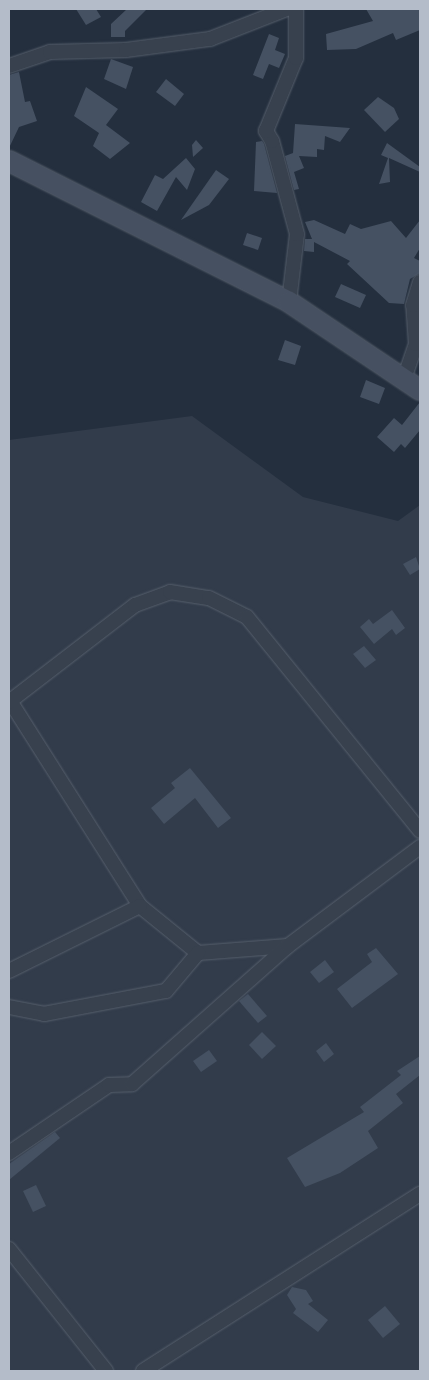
<!DOCTYPE html>
<html>
<head>
<meta charset="utf-8">
<style>
  body { margin:0 }
  #map { position:relative; width:429px; height:1380px; overflow:hidden; background:#242f3e; font-family:Cabin,sans-serif }
  div>[style] { position:absolute }
  .airport>* { inset:0; background:#323c4b }
  .building>* { inset:0; background:#455162 }
  .roads { filter:drop-shadow(0 0 1px #565f6c) drop-shadow(0 0 1px #565f6c) }
  .street>* { height:14px; margin:-7px; padding:0 7px; transform-origin:7px; border-radius:7px; background:#38414e }
  .secondary>* { height:20px; margin:-10px; padding:0 10px; transform-origin:10px; border-radius:10px; background:#465061 }
  span { translate:-50% -50%; white-space:nowrap; text-align:center; line-height:1.15; -webkit-text-stroke:4px #1d2633; paint-order:stroke }
  .frame { position:absolute; inset:0; border:10px solid #b4bcc9; pointer-events:none }
</style>
</head>
<body>
<div id="map">
  <div class="airport">
    <i style="clip-path:polygon(192px 416px,303px 497px,398px 521px,420px 505px,420px 1371px,9px 1371px,9px 440px)"></i>
  </div>
  <div class="building">
    <i style="clip-path:polygon(76px 9px,96px 9px,101px 17px,86px 25px)"></i>
    <i style="clip-path:polygon(127px 9px,147px 9px,125px 31px,125px 37px,111px 37px,111px 24px)"></i>
    <i style="clip-path:polygon(366px 9px,420px 9px,420px 30px,396px 40px,393px 33px,356px 49px,327px 50px,326px 34px,373px 21px)"></i>
    <i style="clip-path:polygon(269px 34px,279px 38px,275px 50px,285px 54px,279px 68px,269px 64px,263px 79px,253px 75px)"></i>
    <i style="clip-path:polygon(111px 59px,133px 67px,126px 89px,104px 79px)"></i>
    <i style="clip-path:polygon(19px 72px,25px 102px,30px 101px,37px 121px,19px 127px,9px 148px,9px 75px)"></i>
    <i style="clip-path:polygon(166px 79px,184px 94px,175px 106px,156px 92px)"></i>
    <i style="clip-path:polygon(86px 87px,118px 109px,106px 125px,130px 143px,110px 159px,93px 146px,99px 133px,74px 116px)"></i>
    <i style="clip-path:polygon(378px 97px,394px 108px,399px 119px,385px 132px,364px 110px)"></i>
    <i style="clip-path:polygon(295px 124px,350px 128px,340px 142px,325px 136px,324px 150px,317px 149px,317px 157px,299px 156px,304px 168px,294px 172px,299px 189px,294px 190px,285px 156px,293px 153px)"></i>
    <i style="clip-path:polygon(196px 140px,203px 148px,193px 157px,192px 145px)"></i>
    <i style="clip-path:polygon(262px 141px,264px 144px,277px 193px,254px 191px,256px 142px)"></i>
    <i style="clip-path:polygon(387px 143px,420px 167px,420px 172px,389px 158px,390px 182px,379px 184px,388px 158px,381px 155px)"></i>
    <i style="clip-path:polygon(186px 158px,195px 169px,187px 190px,176px 177px,157px 211px,141px 202px,155px 175px,163px 179px)"></i>
    <i style="clip-path:polygon(216px 170px,229px 179px,209px 205px,181px 220px)"></i>
    <i style="clip-path:polygon(314px 220px,345px 234px,350px 224px,361px 229px,391px 221px,406px 238px,420px 220px,420px 248px,414px 258px,420px 261px,420px 273px,410px 279px,404px 304px,389px 303px,347px 264px,350px 261px,314px 242px,314px 252px,304px 251px,305px 239px,312px 239px,305px 222px)"></i>
    <i style="clip-path:polygon(247px 233px,262px 238px,258px 250px,243px 245px)"></i>
    <i style="clip-path:polygon(341px 284px,366px 295px,360px 308px,335px 297px)"></i>
    <i style="clip-path:polygon(285px 340px,301px 346px,295px 365px,278px 360px)"></i>
    <i style="clip-path:polygon(366px 380px,385px 388px,379px 404px,360px 397px)"></i>
    <i style="clip-path:polygon(420px 402px,420px 430px,405px 448px,401px 444px,394px 452px,377px 437px,394px 418px,402px 425px)"></i>
    <i style="clip-path:polygon(416px 557px,420px 569px,410px 575px,403px 564px)"></i>
    <i style="clip-path:polygon(392px 610px,405px 628px,396px 635px,392px 629px,374px 644px,360px 627px,369px 619px,373px 624px)"></i>
    <i style="clip-path:polygon(364px 646px,376px 660px,365px 668px,353px 654px)"></i>
    <i style="clip-path:polygon(190px 768px,231px 818px,218px 828px,195px 798px,164px 824px,151px 808px,175px 788px,171px 783px)"></i>
    <i style="clip-path:polygon(376px 948px,398px 974px,352px 1008px,337px 989px,372px 962px,367px 954px)"></i>
    <i style="clip-path:polygon(325px 960px,334px 972px,319px 983px,310px 972px)"></i>
    <i style="clip-path:polygon(248px 994px,267px 1016px,258px 1023px,239px 1001px)"></i>
    <i style="clip-path:polygon(262px 1032px,276px 1046px,262px 1059px,249px 1045px)"></i>
    <i style="clip-path:polygon(326px 1043px,334px 1054px,324px 1062px,316px 1051px)"></i>
    <i style="clip-path:polygon(209px 1050px,217px 1061px,201px 1072px,193px 1061px)"></i>
    <i style="clip-path:polygon(420px 1056px,420px 1075px,396px 1094px,403px 1103px,368px 1131px,378px 1148px,340px 1173px,305px 1187px,287px 1158px,364px 1112px,360px 1107px,401px 1075px,397px 1071px)"></i>
    <i style="clip-path:polygon(55px 1132px,60px 1138px,9px 1180px,9px 1164px)"></i>
    <i style="clip-path:polygon(36px 1185px,46px 1206px,33px 1212px,23px 1191px)"></i>
    <i style="clip-path:polygon(292px 1287px,306px 1290px,313px 1301px,308px 1304px,328px 1320px,318px 1332px,293px 1313px,296px 1309px,287px 1295px)"></i>
    <i style="clip-path:polygon(385px 1306px,400px 1324px,383px 1338px,368px 1320px)"></i>
  </div>
  <div class="roads">
    <div class="street">
      <i style="left:9px;top:66px;width:43px;rotate:-18.9deg"></i>
      <i style="left:50px;top:52px;width:76px;rotate:-1.5deg"></i>
      <i style="left:126px;top:50px;width:85px;rotate:-7.5deg"></i>
      <i style="left:210px;top:39px;width:83px;rotate:-21.3deg"></i>
      <i style="left:289px;top:302px;width:68px;rotate:-83.3deg"></i>
      <i style="left:297px;top:234px;width:96px;rotate:-105deg"></i>
      <i style="left:272px;top:141px;width:12px;rotate:-121deg"></i>
      <i style="left:266px;top:131px;width:79px;rotate:-67.7deg"></i>
      <i style="left:296px;top:58px;width:49px;rotate:-90deg"></i>
      <i style="left:405px;top:376px;width:34px;rotate:-71deg"></i>
      <i style="left:416px;top:344px;width:39px;rotate:-94deg"></i>
      <i style="left:413px;top:305px;width:24px;rotate:-73deg"></i>
      <i style="left:10px;top:701px;width:243px;rotate:57.6deg"></i>
      <i style="left:140px;top:906px;width:75px;rotate:39deg"></i>
      <i style="left:198px;top:953px;width:90px;rotate:-4.4deg"></i>
      <i style="left:9px;top:702px;width:159px;rotate:-37.6deg"></i>
      <i style="left:135px;top:605px;width:37px;rotate:-20deg"></i>
      <i style="left:170px;top:592px;width:39px;rotate:9deg"></i>
      <i style="left:209px;top:598px;width:42px;rotate:26.6deg"></i>
      <i style="left:247px;top:617px;width:275px;rotate:51deg"></i>
      <i style="left:9px;top:971px;width:146px;rotate:-26.4deg"></i>
      <i style="left:9px;top:1007px;width:36px;rotate:11deg"></i>
      <i style="left:44px;top:1014px;width:124px;rotate:-10.7deg"></i>
      <i style="left:166px;top:991px;width:50px;rotate:-49.9deg"></i>
      <i style="left:9px;top:1153px;width:121px;rotate:-34.2deg"></i>
      <i style="left:109px;top:1085px;width:23px;rotate:-2deg"></i>
      <i style="left:132px;top:1084px;width:208px;rotate:-41.5deg"></i>
      <i style="left:288px;top:946px;width:165px;rotate:-36.9deg"></i>
      <i style="left:9px;top:1249px;width:156px;rotate:51.5deg"></i>
      <i style="left:143px;top:1371px;width:329px;rotate:-32.6deg"></i>
    </div>
    <div class="secondary">
      <i style="left:9px;top:161px;width:313px;rotate:26.7deg"></i>
      <i style="left:289px;top:302px;width:158px;rotate:33.9deg"></i>
    </div>
  </div>
  <div class="frame"></div>
</div>
</body>
</html>
